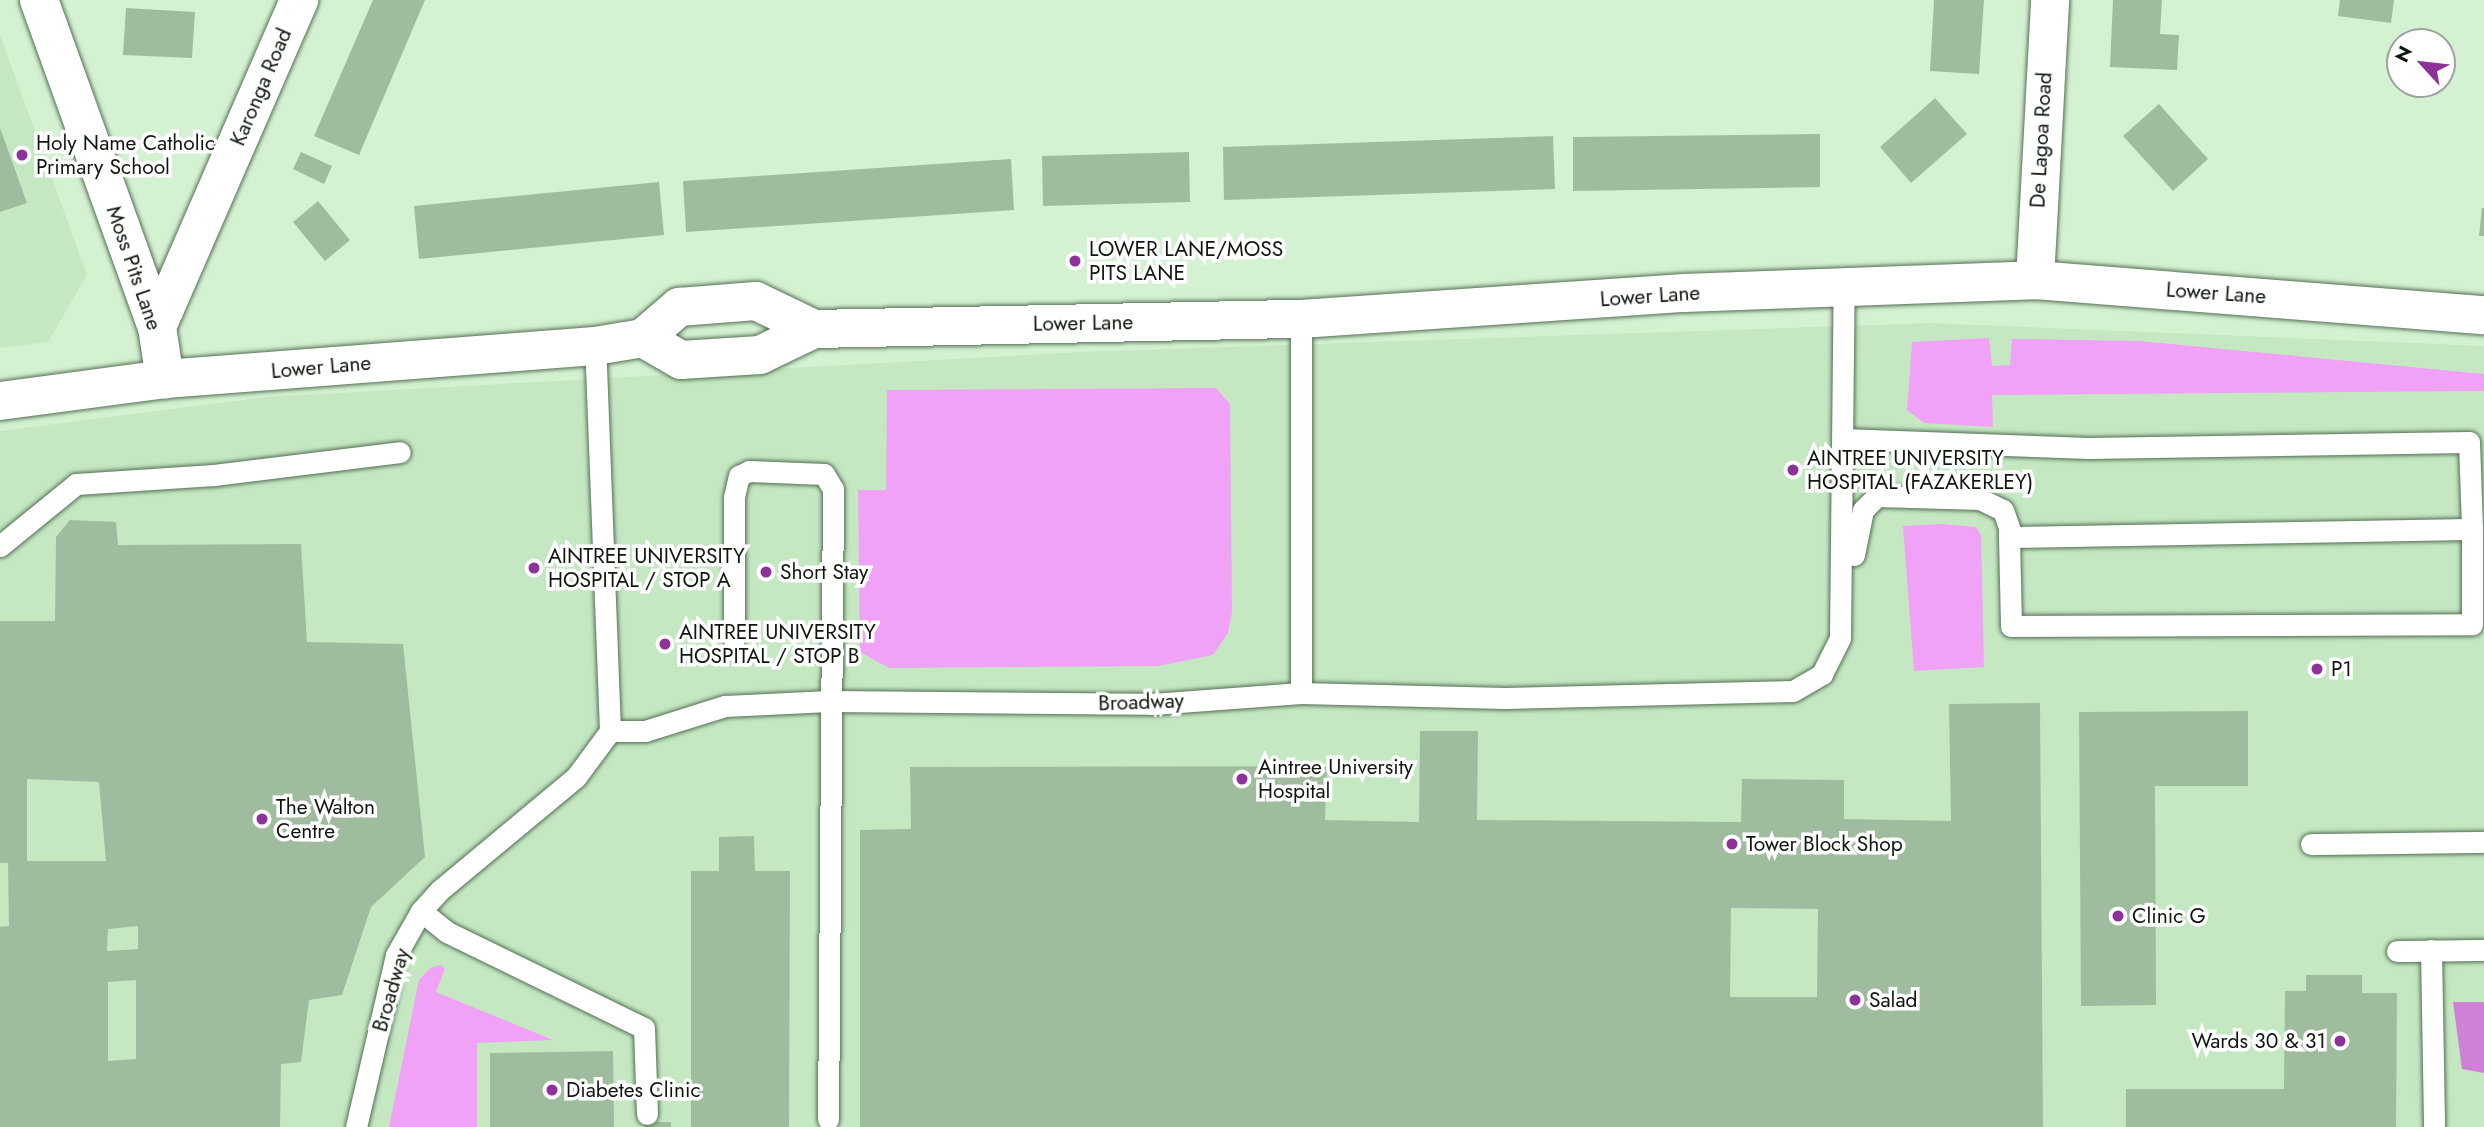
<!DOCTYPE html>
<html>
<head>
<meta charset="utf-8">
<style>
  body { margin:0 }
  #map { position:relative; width:2484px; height:1127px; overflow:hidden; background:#d4f2d2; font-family:Jost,sans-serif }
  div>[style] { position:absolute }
  .built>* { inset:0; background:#c5e8c3 }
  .green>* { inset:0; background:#f0a2f7 }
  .forest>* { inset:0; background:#cf80d7 }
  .building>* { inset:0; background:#a0bc9e }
  .roads { filter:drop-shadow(0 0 2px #556f54) drop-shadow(0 0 2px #556f54) }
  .lane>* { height:21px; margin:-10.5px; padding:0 10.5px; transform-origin:10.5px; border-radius:10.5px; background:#fff }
  .street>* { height:38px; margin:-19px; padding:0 19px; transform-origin:19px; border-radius:19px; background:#fff }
  .secondary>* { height:38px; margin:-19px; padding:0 19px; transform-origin:19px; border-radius:19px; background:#fff }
  .dots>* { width:19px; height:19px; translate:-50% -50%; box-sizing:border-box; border:4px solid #fff; border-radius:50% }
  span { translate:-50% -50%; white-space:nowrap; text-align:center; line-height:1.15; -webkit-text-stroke:7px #fff; paint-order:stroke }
  .street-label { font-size:21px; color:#0d170c }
  .poi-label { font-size:21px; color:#0d170c }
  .left { translate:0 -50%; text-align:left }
  .right { translate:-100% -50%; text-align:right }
  .north { position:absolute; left:2386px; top:28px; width:70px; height:70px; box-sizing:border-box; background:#fff; border:2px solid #9ea29e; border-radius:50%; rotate:297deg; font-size:19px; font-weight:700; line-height:28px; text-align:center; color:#0d170c }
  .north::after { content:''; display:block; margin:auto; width:24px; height:32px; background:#8f319a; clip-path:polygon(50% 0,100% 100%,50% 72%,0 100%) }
</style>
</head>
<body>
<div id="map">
  <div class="built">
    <i style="clip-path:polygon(0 35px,87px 275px,48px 342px,0 348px)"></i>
    <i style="clip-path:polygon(1931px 323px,2484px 346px,2484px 1127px,0 1127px,0 431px,266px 397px,1079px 352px)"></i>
  </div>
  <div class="green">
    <i style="clip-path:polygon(1989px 338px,1992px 366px,2010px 365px,2012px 339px,2139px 341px,2484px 374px,2484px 391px,1992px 395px,1993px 427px,1924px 423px,1907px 410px,1912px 342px)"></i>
    <i style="clip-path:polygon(1216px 388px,1230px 404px,1232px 612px,1228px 633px,1213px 655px,1158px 666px,889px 668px,860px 652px,858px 490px,886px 490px,887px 390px)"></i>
    <i style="clip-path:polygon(1943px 524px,1976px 527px,1981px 535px,1984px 667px,1914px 671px,1903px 526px)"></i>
    <i style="clip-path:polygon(441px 965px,445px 968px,436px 992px,553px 1040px,477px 1043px,477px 1127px,389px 1127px,419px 980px,430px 968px)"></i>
  </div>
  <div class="forest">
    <i style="clip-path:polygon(2453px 1002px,2484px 1002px,2484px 1073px,2462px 1069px)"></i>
  </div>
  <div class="building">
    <i style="clip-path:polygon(373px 0,425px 0,359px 155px,314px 136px)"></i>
    <i style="clip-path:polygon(1934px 0,1984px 0,1979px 74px,1930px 71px)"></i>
    <i style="clip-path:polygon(2113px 0,2162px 0,2160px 34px,2179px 35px,2177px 70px,2110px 67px)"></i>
    <i style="clip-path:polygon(2340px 0,2394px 0,2391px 23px,2338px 16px)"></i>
    <i style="clip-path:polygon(126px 8px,195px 12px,192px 58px,123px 55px)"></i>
    <i style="clip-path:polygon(1935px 98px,1967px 134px,1911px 183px,1880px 147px)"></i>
    <i style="clip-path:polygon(2159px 104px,2208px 159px,2173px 191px,2123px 136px)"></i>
    <i style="clip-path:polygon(0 128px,27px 203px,0 212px)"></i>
    <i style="clip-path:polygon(1820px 134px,1820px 187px,1573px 191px,1573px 137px)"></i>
    <i style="clip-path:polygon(1553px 136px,1555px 189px,1224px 200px,1223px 147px)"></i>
    <i style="clip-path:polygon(301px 152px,332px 166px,324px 184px,293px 169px)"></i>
    <i style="clip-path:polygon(1189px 152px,1190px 202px,1043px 206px,1042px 156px)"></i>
    <i style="clip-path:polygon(1011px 159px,1014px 210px,686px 232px,683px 181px)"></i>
    <i style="clip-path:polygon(659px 182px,664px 235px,419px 259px,414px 206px)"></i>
    <i style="clip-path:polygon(318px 201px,350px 240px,325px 261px,293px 222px)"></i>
    <i style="clip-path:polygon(2482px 208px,2484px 208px,2484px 236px,2479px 236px)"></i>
    <i style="clip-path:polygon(evenodd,70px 520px,116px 522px,118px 545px,301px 544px,307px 642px,403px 644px,425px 857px,371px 907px,342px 995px,309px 1000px,301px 1062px,281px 1064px,280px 1127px,0 1127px,0 927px,9px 926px,8px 863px,0 863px,0 621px,55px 621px,56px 537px,70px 520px,27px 779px,99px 782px,106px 861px,27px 861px,27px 779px,70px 520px,138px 926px,138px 949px,107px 951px,108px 929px,138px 926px,70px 520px,136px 980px,136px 1059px,108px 1061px,108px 982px,136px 980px)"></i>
    <i style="clip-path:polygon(evenodd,2040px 703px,2043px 1127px,860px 1127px,860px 830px,911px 829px,910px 767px,1327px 766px,1325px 820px,1419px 822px,1420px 731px,1478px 731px,1477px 820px,1741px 822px,1742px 779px,1844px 780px,1844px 819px,1951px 821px,1949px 704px,2040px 703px,1731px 908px,1818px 909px,1817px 997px,1730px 997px,1731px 908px)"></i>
    <i style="clip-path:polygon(2248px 711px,2248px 786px,2155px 786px,2156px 1005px,2081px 1006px,2079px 712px)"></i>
    <i style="clip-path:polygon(754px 836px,755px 871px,790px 871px,789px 1127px,691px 1127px,691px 871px,719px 871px,719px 837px)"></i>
    <i style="clip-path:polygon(2306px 975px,2362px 975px,2362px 993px,2397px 993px,2396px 1127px,2126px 1127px,2126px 1089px,2284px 1089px,2285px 991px,2306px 991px)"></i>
    <i style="clip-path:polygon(613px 1051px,614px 1127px,490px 1127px,490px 1053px)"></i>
    <i style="clip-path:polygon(644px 1122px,671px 1122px,671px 1127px,644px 1127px)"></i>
  </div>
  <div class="roads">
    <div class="lane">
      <i style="left:1301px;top:319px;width:374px;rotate:90deg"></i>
      <i style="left:1843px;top:439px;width:245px;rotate:2.1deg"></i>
      <i style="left:2088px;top:448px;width:381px;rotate:-0.9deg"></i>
      <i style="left:2469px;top:442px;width:87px;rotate:88deg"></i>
      <i style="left:0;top:546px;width:98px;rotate:-39.2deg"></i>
      <i style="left:76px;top:484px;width:138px;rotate:-3.7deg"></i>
      <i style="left:214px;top:475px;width:187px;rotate:-7deg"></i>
      <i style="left:1854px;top:555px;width:46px;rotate:-78.7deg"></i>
      <i style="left:1863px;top:510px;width:20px;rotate:-45deg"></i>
      <i style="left:1877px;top:496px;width:103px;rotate:1.7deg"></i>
      <i style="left:1980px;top:499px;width:25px;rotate:26deg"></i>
      <i style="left:2003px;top:510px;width:18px;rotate:71deg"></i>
      <i style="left:2009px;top:527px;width:10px;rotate:90deg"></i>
      <i style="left:2009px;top:537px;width:89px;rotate:88.7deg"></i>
      <i style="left:2011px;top:626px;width:461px;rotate:-0.2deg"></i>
      <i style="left:2472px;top:624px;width:95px;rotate:-90deg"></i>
      <i style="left:2472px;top:529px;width:463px;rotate:179deg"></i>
      <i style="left:734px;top:639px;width:142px;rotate:-90deg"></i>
      <i style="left:734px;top:497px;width:22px;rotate:-77deg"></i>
      <i style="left:739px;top:476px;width:11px;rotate:-27deg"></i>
      <i style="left:749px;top:471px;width:75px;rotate:2.3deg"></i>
      <i style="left:824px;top:474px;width:17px;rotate:59deg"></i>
      <i style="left:833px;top:489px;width:630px;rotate:90.45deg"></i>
      <i style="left:610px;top:731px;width:35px"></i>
      <i style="left:645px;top:731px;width:84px;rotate:-17.4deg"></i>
      <i style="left:725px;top:706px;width:104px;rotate:-2.8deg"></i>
      <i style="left:829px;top:701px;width:323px;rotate:0.5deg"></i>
      <i style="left:1152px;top:704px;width:149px;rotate:-4.2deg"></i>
      <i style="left:1301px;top:693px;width:204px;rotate:1.4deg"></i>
      <i style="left:1505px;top:698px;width:288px;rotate:-1.4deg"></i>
      <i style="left:1793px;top:691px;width:34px;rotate:-30deg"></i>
      <i style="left:1822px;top:674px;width:40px;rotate:-63.4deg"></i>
      <i style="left:1840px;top:638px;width:353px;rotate:-89.4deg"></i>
      <i style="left:2311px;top:844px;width:173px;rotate:-0.7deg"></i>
      <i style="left:421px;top:911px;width:33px;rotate:39deg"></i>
      <i style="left:447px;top:932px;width:219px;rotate:26deg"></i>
      <i style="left:644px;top:1028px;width:86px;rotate:88deg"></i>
      <i style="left:2431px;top:950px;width:177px;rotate:89deg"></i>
      <i style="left:2397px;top:951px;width:87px;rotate:-0.7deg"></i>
      <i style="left:356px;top:1127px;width:177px;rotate:-76.9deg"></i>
      <i style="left:396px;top:955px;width:51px;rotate:-60.4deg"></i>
      <i style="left:421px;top:911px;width:28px;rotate:-48deg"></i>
      <i style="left:440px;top:890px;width:177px;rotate:-39.7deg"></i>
      <i style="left:576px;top:777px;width:57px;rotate:-53.5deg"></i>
      <i style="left:610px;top:731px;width:385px;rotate:-92.2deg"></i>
    </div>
    <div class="street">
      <i style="left:39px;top:0;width:348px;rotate:70.2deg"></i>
      <i style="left:157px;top:327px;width:53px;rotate:81.3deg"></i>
      <i style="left:2035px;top:280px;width:280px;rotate:-86.9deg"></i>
      <i style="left:157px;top:327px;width:357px;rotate:-66.5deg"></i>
    </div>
    <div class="secondary">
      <i style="left:643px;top:338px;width:44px;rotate:30.1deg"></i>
      <i style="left:681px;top:360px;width:79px;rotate:-3.6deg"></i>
      <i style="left:760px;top:355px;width:60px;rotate:-25.7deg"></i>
      <i style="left:814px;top:329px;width:487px;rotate:-1.2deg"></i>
      <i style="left:1301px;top:319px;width:384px;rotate:-3.9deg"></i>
      <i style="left:1684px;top:293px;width:351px;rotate:-2.1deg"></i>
      <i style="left:2035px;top:280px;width:450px;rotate:4.5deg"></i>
      <i style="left:0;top:401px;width:166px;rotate:-7.6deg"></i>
      <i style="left:165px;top:379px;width:431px;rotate:-4.4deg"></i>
      <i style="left:595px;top:346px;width:49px;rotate:-9.5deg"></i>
      <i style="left:643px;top:338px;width:48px;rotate:-40.7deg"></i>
      <i style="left:679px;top:307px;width:77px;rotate:-4.5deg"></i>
      <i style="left:756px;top:301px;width:64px;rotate:25.8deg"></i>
    </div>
  </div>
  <div class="dots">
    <i style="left:22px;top:155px;background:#8f319a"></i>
    <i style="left:1075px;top:261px;background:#8f319a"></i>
    <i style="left:1793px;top:470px;background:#8f319a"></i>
    <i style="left:534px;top:568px;background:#8f319a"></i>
    <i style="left:766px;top:572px;background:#8f319a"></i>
    <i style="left:665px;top:644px;background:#8f319a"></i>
    <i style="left:2317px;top:669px;background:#8f319a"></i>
    <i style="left:1242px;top:779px;background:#8f319a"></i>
    <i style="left:262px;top:819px;background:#8f319a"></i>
    <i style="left:1732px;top:844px;background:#8f319a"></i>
    <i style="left:2118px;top:916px;background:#8f319a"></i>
    <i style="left:1855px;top:1000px;background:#8f319a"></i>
    <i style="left:2340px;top:1041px;background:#8f319a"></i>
    <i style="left:552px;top:1090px;background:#8f319a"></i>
  </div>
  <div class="street-label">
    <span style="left:261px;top:87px;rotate:-67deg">Karonga Road</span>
    <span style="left:2041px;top:140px;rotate:-87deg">De Lagoa Road</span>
    <span style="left:134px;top:268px;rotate:71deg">Moss Pits Lane</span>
    <span style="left:2216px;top:293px;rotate:4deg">Lower Lane</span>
    <span style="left:1650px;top:296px;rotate:-4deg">Lower Lane</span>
    <span style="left:1083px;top:323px;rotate:-1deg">Lower Lane</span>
    <span style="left:321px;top:367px;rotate:-5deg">Lower Lane</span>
    <span style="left:1141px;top:702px;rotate:-2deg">Broadway</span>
    <span style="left:391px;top:990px;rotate:-74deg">Broadway</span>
  </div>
  <div class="poi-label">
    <span class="left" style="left:36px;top:155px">Holy Name Catholic<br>Primary School</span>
    <span class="left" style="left:1089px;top:261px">LOWER LANE/MOSS<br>PITS LANE</span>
    <span class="left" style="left:1807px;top:470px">AINTREE UNIVERSITY<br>HOSPITAL (FAZAKERLEY)</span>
    <span class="left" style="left:548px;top:568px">AINTREE UNIVERSITY<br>HOSPITAL / STOP A</span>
    <span class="left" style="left:780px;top:572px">Short Stay</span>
    <span class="left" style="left:679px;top:644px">AINTREE UNIVERSITY<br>HOSPITAL / STOP B</span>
    <span class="left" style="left:2331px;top:669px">P1</span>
    <span class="left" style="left:1258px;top:779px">Aintree University<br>Hospital</span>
    <span class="left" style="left:276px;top:819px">The Walton<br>Centre</span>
    <span class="left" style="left:1746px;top:844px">Tower Block Shop</span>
    <span class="left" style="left:2132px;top:916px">Clinic G</span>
    <span class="left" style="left:1869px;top:1000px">Salad</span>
    <span class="right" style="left:2326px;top:1041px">Wards 30 &amp; 31</span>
    <span class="left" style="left:566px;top:1090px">Diabetes Clinic</span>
  </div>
  <div class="north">N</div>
</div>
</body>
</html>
